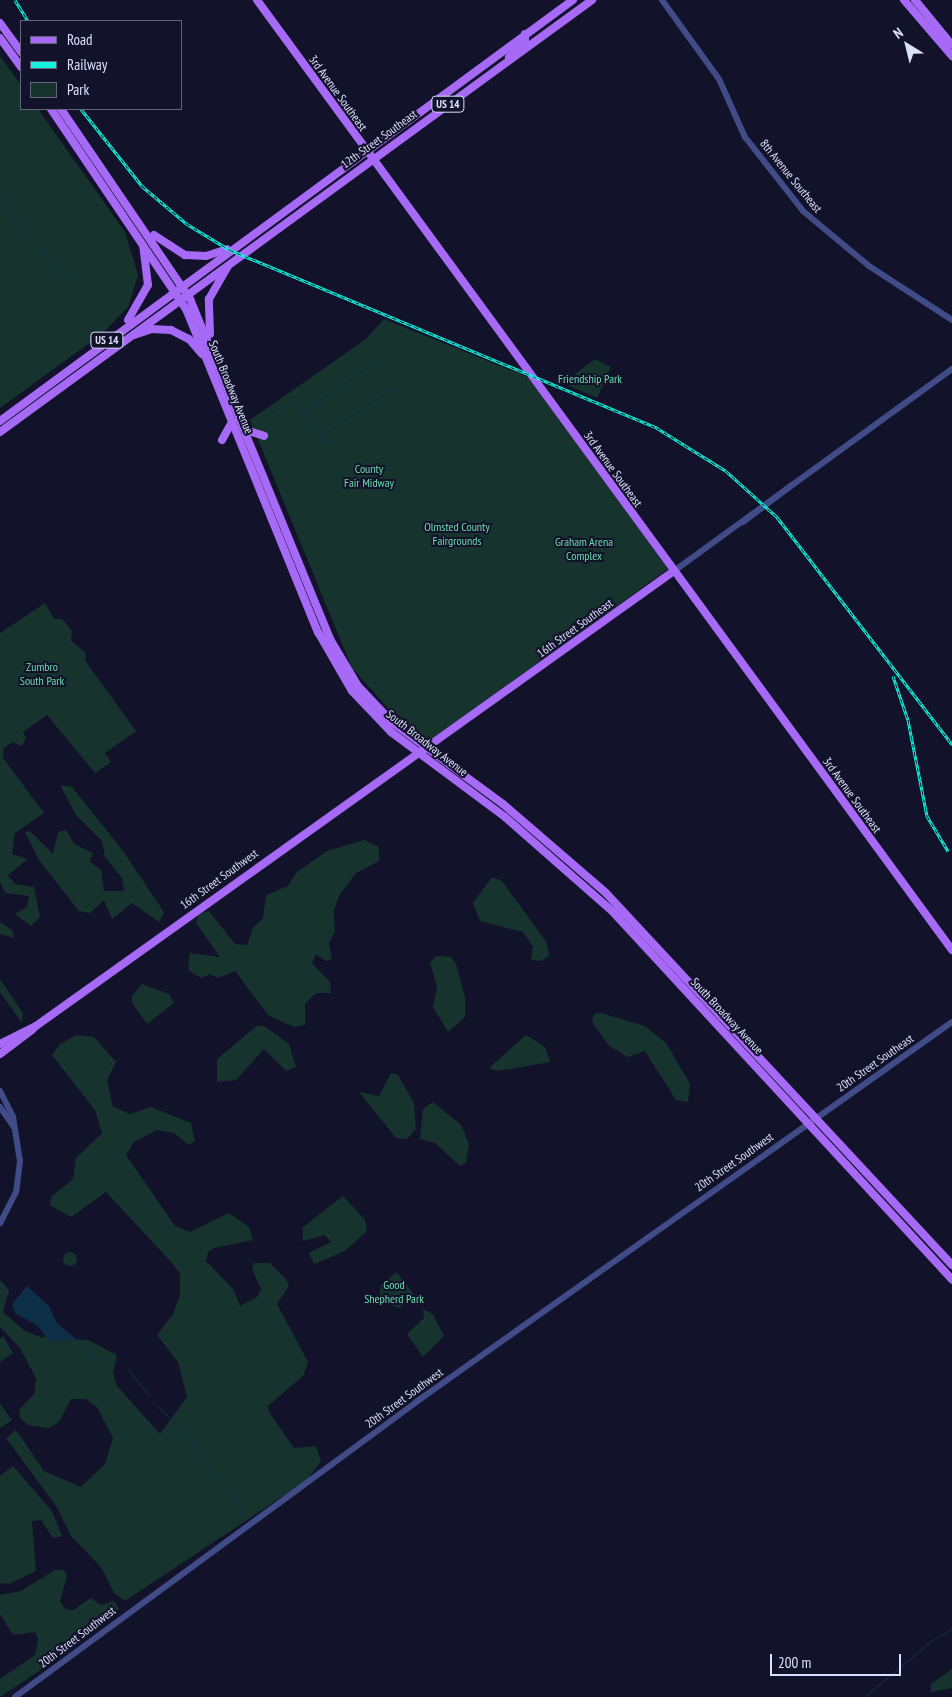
<!DOCTYPE html>
<html>
<head>
<meta charset="utf-8">
<style>
  body { margin:0 }
  #map { position:relative; width:952px; height:1697px; overflow:hidden; background:#12132a; font-family:"PT Sans Narrow",sans-serif }
  div>[style] { position:absolute }
  .green>* { inset:0; background:#16342d }
  .round { border-radius:50% }
  .water>* { inset:0; background:#0e2f48 }
  .stream>* { height:1px; margin:-0.5px; padding:0 0.5px; transform-origin:0.5px; border-radius:0.5px; background:#0e2f48 }
  .minor>* { height:6px; margin:-3px; padding:0 3px; transform-origin:3px; border-radius:3px; background:#404c87 }
  .major>* { height:8px; margin:-4px; padding:0 4px; transform-origin:4px; border-radius:4px; background:#a66af7 }
  .rail>* { height:3px; margin-top:-1.5px; transform-origin:0; background:repeating-linear-gradient(90deg,#12132a 0 4px,#14f3dc 0 8px); box-sizing:border-box; border-block:1px solid #14f3dc }
  span { translate:-50% -50%; white-space:nowrap; text-align:center; line-height:1.15; -webkit-text-stroke:4px #12132a; paint-order:stroke }
  .shield-label span { padding:1px 4px; background:#12132a; border:1px solid; border-radius:4px; -webkit-text-stroke-width:0 }
  .shield-label { font-size:11px; color:#dde0fd; font-weight:700 }
  .street-label { font-size:12px; color:#dde0fd }
  .park-label { font-size:12px; color:#6bdba9 }
  .legend { position:absolute; left:20px; top:20px; width:162px; height:90px; box-sizing:border-box; background:#12132a; border:1px solid #63657e; margin:0; padding:6px 9px; list-style:none; font-size:15px; color:#dde0fd }
  .legend li { display:flex; align-items:center; gap:10px; height:25px }
  .legend b { width:25px; border:1px solid #63657e }
  .north { position:absolute; left:882px; top:20px; width:50px; height:50px; -webkit-text-stroke:4px #12132a; paint-order:stroke; rotate:324deg; font-size:14px; font-weight:700; line-height:20px; text-align:center; color:#dde0fd }
  .north::after { content:''; display:block; margin:auto; width:18px; height:22px; background:#dde0fd; clip-path:polygon(50% 0,100% 100%,50% 72%,0 100%) }
  .scale { position:absolute; left:770px; top:1654px; width:131px; height:22px; box-sizing:border-box; border:2px solid #dde0fd; border-top:0; padding-left:6px; font-size:15px; line-height:18px; white-space:nowrap; color:#dde0fd; -webkit-text-stroke:4px #12132a; paint-order:stroke }
</style>
</head>
<body>
<div id="map">
  <div class="green">
    <i style="clip-path:polygon(0 56px,21px 85px,21px 109px,38px 109px,125px 232px,138px 275px,128px 307px,102px 334px,0 408px)"></i>
    <i style="clip-path:polygon(384px 319px,530px 378px,668px 569px,429px 741px,394px 715px,352px 668px,250px 420px,366px 339px)"></i>
    <i style="clip-path:polygon(595px 359px,611px 367px,597px 398px,563px 383px)"></i>
    <i style="clip-path:polygon(45px 603px,54px 619px,62px 619px,72px 631px,71px 641px,85px 652px,86px 662px,136px 731px,105px 753px,111px 762px,95px 773px,47px 715px,23px 732px,26px 737px,22px 746px,13px 742px,4px 748px,3px 758px,44px 813px,15px 833px,12px 854px,28px 859px,8px 875px,15px 884px,34px 887px,40px 917px,31px 926px,15px 914px,27px 907px,29px 896px,5px 893px,0 882px,0 633px)"></i>
    <i style="clip-path:polygon(60px 785px,72px 787px,123px 851px,164px 912px,159px 922px,132px 903px,112px 919px,104px 900px,90px 913px,79px 911px,39px 860px,25px 832px,30px 831px,53px 854px,58px 832px,66px 830px,74px 844px,93px 853px,90px 862px,101px 870px,104px 891px,124px 891px,122px 878px,105px 857px,102px 841px,76px 815px)"></i>
    <i style="clip-path:polygon(364px 840px,379px 847px,379px 861px,356px 873px,340px 894px,334px 910px,335px 931px,329px 943px,332px 959px,326px 961px,316px 954px,312px 963px,330px 982px,331px 993px,316px 993px,305px 1004px,305px 1025px,294px 1027px,268px 1015px,235px 971px,218px 978px,210px 974px,201px 978px,188px 970px,190px 953px,220px 957px,196px 923px,199px 914px,209px 911px,235px 944px,247px 945px,253px 928px,263px 918px,266px 895px,288px 886px,297px 872px,327px 851px)"></i>
    <i style="clip-path:polygon(492px 877px,502px 881px,547px 943px,549px 956px,541px 961px,531px 960px,533px 947px,523px 932px,480px 921px,473px 903px)"></i>
    <i style="clip-path:polygon(0 922px,12px 930px,14px 938px,0 934px)"></i>
    <i style="clip-path:polygon(436px 956px,451px 957px,456px 964px,465px 997px,465px 1017px,448px 1032px,433px 1007px,437px 986px,430px 963px)"></i>
    <i style="clip-path:polygon(0 979px,23px 1013px,22px 1023px,0 992px)"></i>
    <i style="clip-path:polygon(142px 984px,169px 994px,174px 1003px,147px 1024px,132px 1003px,132px 996px)"></i>
    <i style="clip-path:polygon(601px 1013px,645px 1026px,666px 1043px,690px 1084px,688px 1102px,676px 1100px,645px 1051px,628px 1057px,609px 1046px,592px 1022px,594px 1014px)"></i>
    <i style="clip-path:polygon(257px 1026px,264px 1026px,289px 1044px,296px 1067px,286px 1071px,264px 1049px,236px 1080px,217px 1082px,217px 1059px)"></i>
    <i style="clip-path:polygon(77px 1035px,94px 1037px,116px 1062px,107px 1080px,113px 1107px,130px 1114px,151px 1107px,191px 1123px,195px 1141px,189px 1145px,174px 1133px,157px 1130px,134px 1142px,126px 1155px,175px 1226px,190px 1232px,229px 1213px,249px 1227px,253px 1240px,214px 1248px,208px 1252px,206px 1261px,234px 1290px,240px 1306px,257px 1297px,261px 1289px,252px 1269px,254px 1263px,270px 1263px,286px 1279px,289px 1286px,277px 1304px,308px 1362px,303px 1376px,268px 1406px,269px 1412px,294px 1448px,316px 1446px,321px 1461px,307px 1480px,125px 1601px,114px 1593px,101px 1567px,71px 1536px,56px 1506px,6px 1438px,16px 1430px,44px 1471px,81px 1487px,105px 1464px,113px 1438px,97px 1407px,86px 1399px,71px 1399px,59px 1422px,49px 1428px,28px 1425px,20px 1418px,19px 1410px,34px 1394px,36px 1378px,20px 1348px,0 1327px,0 1280px,9px 1290px,3px 1312px,25px 1331px,40px 1337px,88px 1340px,117px 1355px,113px 1373px,117px 1386px,160px 1434px,187px 1397px,178px 1362px,157px 1335px,173px 1314px,180px 1295px,180px 1274px,173px 1264px,106px 1192px,71px 1217px,50px 1205px,52px 1196px,73px 1179px,76px 1158px,102px 1133px,95px 1110px,52px 1055px,60px 1044px)"></i>
    <i style="clip-path:polygon(526px 1035px,545px 1047px,550px 1062px,497px 1071px,489px 1068px)"></i>
    <i style="clip-path:polygon(391px 1073px,398px 1075px,414px 1103px,416px 1129px,407px 1139px,396px 1138px,359px 1092px,379px 1096px)"></i>
    <i style="clip-path:polygon(433px 1102px,461px 1125px,469px 1144px,466px 1163px,460px 1166px,435px 1143px,420px 1139px,423px 1109px)"></i>
    <i style="clip-path:polygon(343px 1196px,365px 1220px,367px 1231px,345px 1251px,314px 1264px,309px 1253px,331px 1242px,325px 1235px,303px 1241px,303px 1227px)"></i>
    <i class="round" style="left:63px;top:1252px;width:14px;height:14px"></i>
    <i style="clip-path:polygon(397px 1272px,415px 1296px,399px 1308px,379px 1301px,381px 1284px)"></i>
    <i style="clip-path:polygon(423px 1309px,433px 1314px,444px 1336px,423px 1357px,407px 1334px,424px 1318px)"></i>
    <i style="clip-path:polygon(3px 1336px,13px 1353px,0 1362px,0 1339px)"></i>
    <i style="clip-path:polygon(0 1403px,12px 1420px,0 1428px)"></i>
    <i style="clip-path:polygon(13px 1466px,52px 1511px,62px 1536px,53px 1538px,41px 1520px,32px 1521px,36px 1571px,9px 1584px,0 1583px,0 1476px)"></i>
    <i style="clip-path:polygon(55px 1570px,64px 1570px,67px 1576px,60px 1601px,65px 1609px,73px 1610px,91px 1598px,101px 1605px,114px 1601px,119px 1609px,66px 1653px,0 1697px,0 1679px,35px 1655px,38px 1639px,35px 1632px,14px 1635px,9px 1629px,0 1614px,0 1595px,21px 1591px)"></i>
    <i style="clip-path:polygon(952px 1669px,952px 1688px,931px 1692px,931px 1684px)"></i>
  </div>
  <div class="water">
    <i style="clip-path:polygon(27px 1286px,49px 1306px,57px 1323px,77px 1340px,49px 1341px,38px 1326px,15px 1313px,12px 1304px)"></i>
  </div>
  <div class="stream">
    <i style="left:0;top:199px;width:45px;rotate:56.7deg"></i>
    <i style="left:25px;top:237px;width:62px;rotate:43deg"></i>
    <i style="left:272px;top:412px;width:25px;rotate:-27deg"></i>
    <i style="left:294px;top:401px;width:44px;rotate:55.2deg"></i>
    <i style="left:319px;top:437px;width:15px;rotate:28deg"></i>
    <i style="left:302px;top:413px;width:90px;rotate:-35.1deg"></i>
    <i style="left:319px;top:437px;width:91px;rotate:-33.3deg"></i>
    <i style="left:77px;top:1340px;width:21px;rotate:55deg"></i>
    <i style="left:89px;top:1357px;width:29px;rotate:10deg"></i>
    <i style="left:128px;top:1369px;width:33px;rotate:52deg"></i>
    <i style="left:153px;top:1402px;width:50px;rotate:43.4deg"></i>
    <i style="left:189px;top:1436px;width:39px;rotate:61deg"></i>
    <i style="left:208px;top:1470px;width:29px;rotate:41deg"></i>
    <i style="left:230px;top:1489px;width:35px;rotate:63deg"></i>
    <i style="left:864px;top:1697px;width:87px;rotate:-39.9deg"></i>
    <i style="left:931px;top:1641px;width:24px;rotate:-30deg"></i>
  </div>
  <div class="minor">
    <i style="left:662px;top:0;width:97px;rotate:54.2deg"></i>
    <i style="left:719px;top:79px;width:64px;rotate:65.9deg"></i>
    <i style="left:745px;top:137px;width:94px;rotate:51.9deg"></i>
    <i style="left:803px;top:211px;width:86px;rotate:39.8deg"></i>
    <i style="left:869px;top:266px;width:99px;rotate:33deg"></i>
    <i style="left:743px;top:522px;width:61px;rotate:-37.1deg"></i>
    <i style="left:674px;top:571px;width:344px;rotate:-36deg"></i>
    <i style="left:0;top:1091px;width:29px;rotate:63deg"></i>
    <i style="left:13px;top:1117px;width:45px;rotate:81deg"></i>
    <i style="left:20px;top:1161px;width:31px;rotate:97deg"></i>
    <i style="left:16px;top:1192px;width:35px;rotate:117deg"></i>
    <i style="left:0;top:1107px;width:24px;rotate:55deg"></i>
    <i style="left:15px;top:1697px;width:498px;rotate:-36.3deg"></i>
    <i style="left:416px;top:1402px;width:657px;rotate:-35.33deg"></i>
  </div>
  <div class="major">
    <i style="left:257px;top:0;width:1177px;rotate:53.81deg"></i>
    <i style="left:904px;top:0;width:74px;rotate:49.4deg"></i>
    <i style="left:915px;top:0;width:58px;rotate:50.6deg"></i>
    <i style="left:0;top:23px;width:36px;rotate:54deg"></i>
    <i style="left:0;top:38px;width:36px;rotate:54deg"></i>
    <i style="left:509px;top:57px;width:21px;rotate:-41deg"></i>
    <i style="left:525px;top:43px;width:9px;rotate:-90deg"></i>
    <i style="left:51px;top:109px;width:241px;rotate:56deg"></i>
    <i style="left:186px;top:309px;width:349px;rotate:67.8deg"></i>
    <i style="left:318px;top:632px;width:68px;rotate:60deg"></i>
    <i style="left:352px;top:691px;width:57px;rotate:46.4deg"></i>
    <i style="left:391px;top:732px;width:142px;rotate:36.7deg"></i>
    <i style="left:505px;top:817px;width:144px;rotate:41.3deg"></i>
    <i style="left:613px;top:912px;width:500px;rotate:47.3deg"></i>
    <i style="left:61px;top:109px;width:230px;rotate:55.8deg"></i>
    <i style="left:190px;top:299px;width:368px;rotate:67.6deg"></i>
    <i style="left:330px;top:639px;width:55px;rotate:59.2deg"></i>
    <i style="left:358px;top:686px;width:51px;rotate:46.6deg"></i>
    <i style="left:393px;top:723px;width:137px;rotate:36.4deg"></i>
    <i style="left:503px;top:804px;width:136px;rotate:40.8deg"></i>
    <i style="left:606px;top:893px;width:508px;rotate:47.07deg"></i>
    <i style="left:154px;top:235px;width:37px;rotate:33deg"></i>
    <i style="left:185px;top:255px;width:21px;rotate:3deg"></i>
    <i style="left:206px;top:256px;width:22px;rotate:-18deg"></i>
    <i style="left:128px;top:320px;width:40px;rotate:-60.3deg"></i>
    <i style="left:148px;top:285px;width:39px;rotate:-97deg"></i>
    <i style="left:210px;top:334px;width:35px;rotate:-92deg"></i>
    <i style="left:209px;top:299px;width:38px;rotate:-60deg"></i>
    <i style="left:134px;top:335px;width:18px;rotate:-19deg"></i>
    <i style="left:151px;top:329px;width:20px;rotate:3deg"></i>
    <i style="left:171px;top:330px;width:20px;rotate:27deg"></i>
    <i style="left:189px;top:339px;width:20px;rotate:49deg"></i>
    <i style="left:0;top:421px;width:711px;rotate:-36.31deg"></i>
    <i style="left:246px;top:430px;width:19px;rotate:18deg"></i>
    <i style="left:0;top:432px;width:733px;rotate:-36.12deg"></i>
    <i style="left:222px;top:440px;width:21px;rotate:-61deg"></i>
    <i style="left:0;top:1044px;width:40px;rotate:-26.6deg"></i>
    <i style="left:36px;top:1026px;width:784px;rotate:-35.5deg"></i>
    <i style="left:0;top:1054px;width:41px;rotate:-37.1deg"></i>
  </div>
  <div class="rail">
    <i style="left:15px;top:0;width:25px;rotate:58deg"></i>
    <i style="left:81px;top:109px;width:98px;rotate:51.6deg"></i>
    <i style="left:142px;top:186px;width:59px;rotate:40.2deg"></i>
    <i style="left:187px;top:224px;width:50px;rotate:31.2deg"></i>
    <i style="left:230px;top:250px;width:463px;rotate:22.6deg"></i>
    <i style="left:657px;top:428px;width:81px;rotate:31.9deg"></i>
    <i style="left:726px;top:471px;width:69px;rotate:42deg"></i>
    <i style="left:777px;top:517px;width:287px;rotate:52.4deg"></i>
    <i style="left:893px;top:676px;width:46px;rotate:71.2deg"></i>
    <i style="left:908px;top:720px;width:98px;rotate:78.8deg"></i>
    <i style="left:927px;top:816px;width:41px;rotate:59deg"></i>
  </div>
  <div class="shield-label">
    <span style="left:448px;top:104px">US 14</span>
    <span style="left:107px;top:340px">US 14</span>
  </div>
  <div class="street-label">
    <span style="left:338px;top:93px;rotate:54deg">3rd Avenue Southeast</span>
    <span style="left:379px;top:139px;rotate:-36deg">12th Street Southeast</span>
    <span style="left:791px;top:176px;rotate:51deg">8th Avenue Southeast</span>
    <span style="left:231px;top:387px;rotate:68deg">South Broadway Avenue</span>
    <span style="left:613px;top:469px;rotate:54deg">3rd Avenue Southeast</span>
    <span style="left:575px;top:628px;rotate:-36deg">16th Street Southeast</span>
    <span style="left:427px;top:743px;rotate:38deg">South Broadway Avenue</span>
    <span style="left:852px;top:795px;rotate:54deg">3rd Avenue Southeast</span>
    <span style="left:219px;top:879px;rotate:-36deg">16th Street Southwest</span>
    <span style="left:727px;top:1016px;rotate:47deg">South Broadway Avenue</span>
    <span style="left:875px;top:1063px;rotate:-35deg">20th Street Southeast</span>
    <span style="left:734px;top:1162px;rotate:-35deg">20th Street Southwest</span>
    <span style="left:404px;top:1398px;rotate:-36deg">20th Street Southwest</span>
    <span style="left:77px;top:1637px;rotate:-37deg">20th Street Southwest</span>
  </div>
  <div class="park-label">
    <span style="left:590px;top:379px">Friendship Park</span>
    <span style="left:369px;top:476px">County<br>Fair Midway</span>
    <span style="left:457px;top:534px">Olmsted County<br>Fairgrounds</span>
    <span style="left:584px;top:549px">Graham Arena<br>Complex</span>
    <span style="left:42px;top:674px">Zumbro<br>South Park</span>
    <span style="left:394px;top:1292px">Good<br>Shepherd Park</span>
  </div>
  <ul class="legend">
  <li><b style="height:6px;background:#a66af7"></b>Road</li>
  <li><b style="height:6px;background:#14f3dc"></b>Railway</li>
  <li><b style="height:14px;background:#16342d"></b>Park</li>
  </ul>
  <div class="north">N</div>
  <div class="scale">200 m</div>
</div>
</body>
</html>
